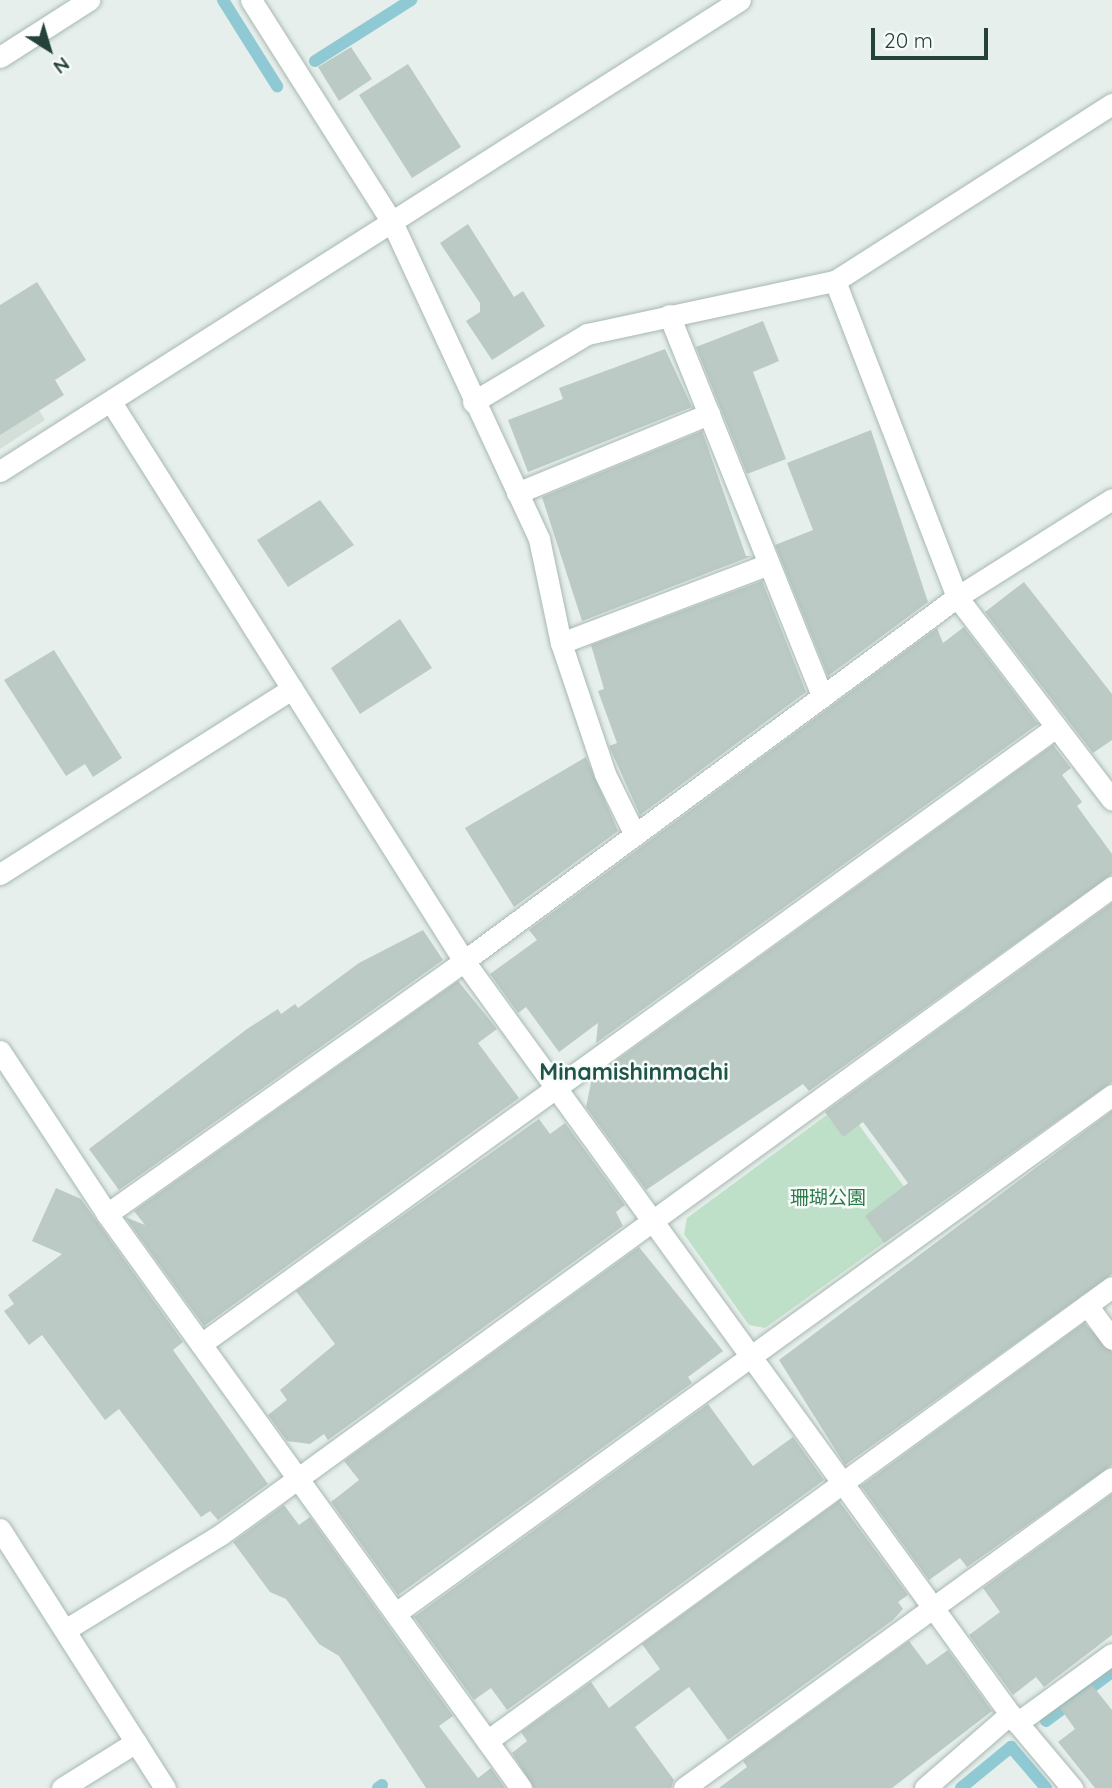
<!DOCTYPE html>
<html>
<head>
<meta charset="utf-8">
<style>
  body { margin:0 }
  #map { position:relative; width:1112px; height:1788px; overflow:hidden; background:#e6efeb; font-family:Quicksand,"Noto Sans JP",sans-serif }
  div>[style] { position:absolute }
  .built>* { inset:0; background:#d4dfda }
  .green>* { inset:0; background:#bfe0c8 }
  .stream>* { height:12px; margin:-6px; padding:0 6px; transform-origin:6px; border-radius:6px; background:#8ec9d4 }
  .building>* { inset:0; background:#bbcac4 }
  .roads { filter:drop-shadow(0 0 2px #a8b8b2) drop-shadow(0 0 2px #a8b8b2) }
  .street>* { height:21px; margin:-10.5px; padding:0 10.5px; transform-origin:10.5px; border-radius:10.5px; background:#fff }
  .secondary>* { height:21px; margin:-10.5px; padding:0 10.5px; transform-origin:10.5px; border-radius:10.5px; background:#fff }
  span { translate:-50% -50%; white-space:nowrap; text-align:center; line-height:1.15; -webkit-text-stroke:5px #f7fbf9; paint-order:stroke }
  .park-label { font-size:19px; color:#2d7a4b }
  .quarter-label { font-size:23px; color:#1f5548; font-weight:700 }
  .north { position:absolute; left:14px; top:14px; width:70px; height:70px; -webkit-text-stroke:5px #f7fbf9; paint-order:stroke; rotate:143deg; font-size:19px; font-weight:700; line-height:28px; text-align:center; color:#24423a }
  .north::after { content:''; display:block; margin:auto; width:24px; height:32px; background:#24423a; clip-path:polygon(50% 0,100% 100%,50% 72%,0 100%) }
  .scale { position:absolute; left:871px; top:28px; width:117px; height:32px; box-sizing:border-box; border:4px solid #24423a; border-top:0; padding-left:9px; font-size:21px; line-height:24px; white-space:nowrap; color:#24423a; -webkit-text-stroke:5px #f7fbf9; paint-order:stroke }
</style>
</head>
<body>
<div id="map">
  <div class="built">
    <i style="clip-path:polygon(0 348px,45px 420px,0 449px)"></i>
  </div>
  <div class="green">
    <i style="clip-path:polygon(843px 1103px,924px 1214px,765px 1328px,749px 1325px,684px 1234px,687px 1218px)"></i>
  </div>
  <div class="stream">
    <i style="left:223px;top:0;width:102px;rotate:57.9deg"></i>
    <i style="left:315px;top:61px;width:114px;rotate:-32.4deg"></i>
    <i style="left:1046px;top:1721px;width:82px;rotate:-36.6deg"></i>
    <i style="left:378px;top:1788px;width:5px;rotate:-37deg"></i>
    <i style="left:961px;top:1788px;width:65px;rotate:-39.4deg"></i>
    <i style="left:1011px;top:1747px;width:54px;rotate:49.5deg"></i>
  </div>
  <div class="building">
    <i style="clip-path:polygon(351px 47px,372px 79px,339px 101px,318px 67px)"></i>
    <i style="clip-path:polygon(408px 64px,461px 147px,412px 178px,359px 95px)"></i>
    <i style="clip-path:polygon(468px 224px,514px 297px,523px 291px,545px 326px,492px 360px,466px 321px,480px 312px,480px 303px,440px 243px)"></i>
    <i style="clip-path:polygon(37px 282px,86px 360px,55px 380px,64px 395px,0 435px,0 305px)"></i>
    <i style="clip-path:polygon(763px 321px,779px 361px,753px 372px,786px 459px,747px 474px,696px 347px)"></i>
    <i style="clip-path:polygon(665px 349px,692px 407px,528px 472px,508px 420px,563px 399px,559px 388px)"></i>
    <i style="clip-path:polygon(871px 430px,928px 602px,828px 676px,775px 545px,813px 530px,787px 463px)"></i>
    <i style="clip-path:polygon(702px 431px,746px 556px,752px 556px,582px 621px,542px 497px)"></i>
    <i style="clip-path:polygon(320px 500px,354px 545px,288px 587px,257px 540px)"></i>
    <i style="clip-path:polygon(762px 581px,806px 692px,640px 815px,609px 746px,617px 743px,598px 691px,604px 689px,591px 645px)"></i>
    <i style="clip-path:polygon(1024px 582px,1112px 694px,1112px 740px,1093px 753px,985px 612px)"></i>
    <i style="clip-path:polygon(400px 619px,432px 668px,360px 714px,331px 668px)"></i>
    <i style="clip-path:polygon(964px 627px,1038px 724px,596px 1043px,598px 1023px,559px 1052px,526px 1007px,518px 1013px,490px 974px,537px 940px,529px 930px,937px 628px,943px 643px)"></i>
    <i style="clip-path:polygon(54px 650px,122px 758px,93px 777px,85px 764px,66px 776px,4px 680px)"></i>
    <i style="clip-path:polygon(1053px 745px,1071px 768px,1062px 775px,1082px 802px,1077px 806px,1112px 854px,1112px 874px,809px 1091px,803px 1084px,646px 1190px,586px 1107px,592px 1078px)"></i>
    <i style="clip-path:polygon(586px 757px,618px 831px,514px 907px,465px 828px)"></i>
    <i style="clip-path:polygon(1112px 903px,1112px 1082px,884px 1243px,865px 1216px,908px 1183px,863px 1122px,843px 1137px,825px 1112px)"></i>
    <i style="clip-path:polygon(423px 930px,443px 960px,119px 1190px,89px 1149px,247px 1029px,278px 1009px,281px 1014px,295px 1004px,298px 1008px,359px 963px)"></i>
    <i style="clip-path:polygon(458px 981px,497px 1029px,478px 1043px,519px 1098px,204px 1326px,125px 1217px,145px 1225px,134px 1211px)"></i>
    <i style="clip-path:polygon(1112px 1111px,1112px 1274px,845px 1465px,779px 1360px)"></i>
    <i style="clip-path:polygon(539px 1119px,550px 1134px,565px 1123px,625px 1205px,616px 1212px,623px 1226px,328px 1440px,324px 1434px,310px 1444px,287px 1441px,268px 1415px,287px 1400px,280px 1390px,335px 1344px,296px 1291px)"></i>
    <i style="clip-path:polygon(56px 1188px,81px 1199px,183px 1342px,173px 1350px,268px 1484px,218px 1520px,210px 1511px,201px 1517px,119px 1409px,105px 1420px,42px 1335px,29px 1345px,4px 1311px,14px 1304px,8px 1295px,62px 1254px,32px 1241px)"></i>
    <i style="clip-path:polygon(639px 1247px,723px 1351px,688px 1377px,692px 1383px,398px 1595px,331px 1502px,359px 1480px,344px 1461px)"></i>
    <i style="clip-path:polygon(1084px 1323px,1112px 1352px,1112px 1465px,967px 1567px,960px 1558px,929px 1580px,861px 1486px)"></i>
    <i style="clip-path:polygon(708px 1404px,753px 1466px,793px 1437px,824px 1480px,507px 1710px,491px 1688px,474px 1700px,414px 1617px)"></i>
    <i style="clip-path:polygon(1112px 1494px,1112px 1635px,1044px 1687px,1036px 1677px,1013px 1695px,969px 1635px,1000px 1612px,983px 1588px)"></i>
    <i style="clip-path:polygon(839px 1501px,908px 1595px,898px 1602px,903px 1609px,893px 1620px,728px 1740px,689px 1687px,635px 1727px,674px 1780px,671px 1788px,534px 1788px,512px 1753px,527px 1741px,521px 1732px,591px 1682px,609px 1708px,660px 1669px,642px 1644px)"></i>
    <i style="clip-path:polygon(284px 1505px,299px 1525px,310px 1517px,453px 1716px,439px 1726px,478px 1778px,491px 1768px,505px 1788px,426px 1788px,339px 1656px,319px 1644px,286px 1599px,270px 1592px,233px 1542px)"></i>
    <i style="clip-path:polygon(909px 1641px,927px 1665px,948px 1650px,992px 1711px,892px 1788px,719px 1788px,747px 1767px,743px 1761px)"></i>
    <i style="clip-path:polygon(1092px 1685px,1112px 1710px,1112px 1788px,1095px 1788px,1058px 1742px,1075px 1729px,1060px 1708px)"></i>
  </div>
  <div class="roads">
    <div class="street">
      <i style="left:251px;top:0;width:263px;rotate:57.6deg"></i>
      <i style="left:392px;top:222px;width:349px;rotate:65.1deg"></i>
      <i style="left:539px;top:539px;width:106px;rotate:78.1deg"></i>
      <i style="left:561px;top:643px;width:138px;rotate:71.4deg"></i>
      <i style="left:605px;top:774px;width:68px;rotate:63.8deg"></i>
      <i style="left:0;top:57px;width:106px;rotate:-32.6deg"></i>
      <i style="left:835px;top:281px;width:339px;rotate:68.9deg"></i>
      <i style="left:957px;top:597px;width:255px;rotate:52.6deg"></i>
      <i style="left:669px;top:315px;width:411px;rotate:68.1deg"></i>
      <i style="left:111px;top:402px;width:661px;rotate:57.73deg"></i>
      <i style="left:464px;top:961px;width:930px;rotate:54.05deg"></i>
      <i style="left:1010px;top:1714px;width:97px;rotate:50deg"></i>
      <i style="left:473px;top:402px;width:133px;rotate:-30.8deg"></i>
      <i style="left:587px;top:334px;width:254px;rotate:-12.1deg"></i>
      <i style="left:835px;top:281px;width:329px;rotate:-32.6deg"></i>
      <i style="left:0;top:471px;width:877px;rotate:-32.48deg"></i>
      <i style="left:517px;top:493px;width:208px;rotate:-22.4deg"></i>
      <i style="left:561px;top:643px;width:222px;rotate:-20.8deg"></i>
      <i style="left:0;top:874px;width:346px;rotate:-32.4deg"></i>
      <i style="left:0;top:1051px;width:195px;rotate:56.7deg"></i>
      <i style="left:1087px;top:1305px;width:42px;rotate:53.7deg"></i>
      <i style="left:201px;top:1344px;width:1054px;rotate:-35.82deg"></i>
      <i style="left:396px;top:1613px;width:884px;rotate:-35.88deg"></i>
      <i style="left:65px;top:1630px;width:182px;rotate:-31.5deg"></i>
      <i style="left:220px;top:1535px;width:1103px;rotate:-36deg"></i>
      <i style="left:1017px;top:1723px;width:117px;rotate:-36deg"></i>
      <i style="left:487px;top:1741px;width:772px;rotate:-35.99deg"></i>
      <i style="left:62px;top:1788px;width:87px;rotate:-31.9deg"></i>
      <i style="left:521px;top:1788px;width:708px;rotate:-125.8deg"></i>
      <i style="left:107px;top:1214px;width:438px;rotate:-35.3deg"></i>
      <i style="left:464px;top:961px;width:613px;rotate:-36.44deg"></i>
      <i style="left:957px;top:597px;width:183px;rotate:-32.3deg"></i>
      <i style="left:684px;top:1788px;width:528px;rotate:-35.92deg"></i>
      <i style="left:925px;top:1788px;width:113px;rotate:-41deg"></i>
    </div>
    <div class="secondary">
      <i style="left:0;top:1529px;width:307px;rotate:57.5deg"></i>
    </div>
  </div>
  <div class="park-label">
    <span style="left:828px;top:1198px">珊瑚公園</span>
  </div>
  <div class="quarter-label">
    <span style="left:634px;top:1072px">Minamishinmachi</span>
  </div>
  <div class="north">N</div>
  <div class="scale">20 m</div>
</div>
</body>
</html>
